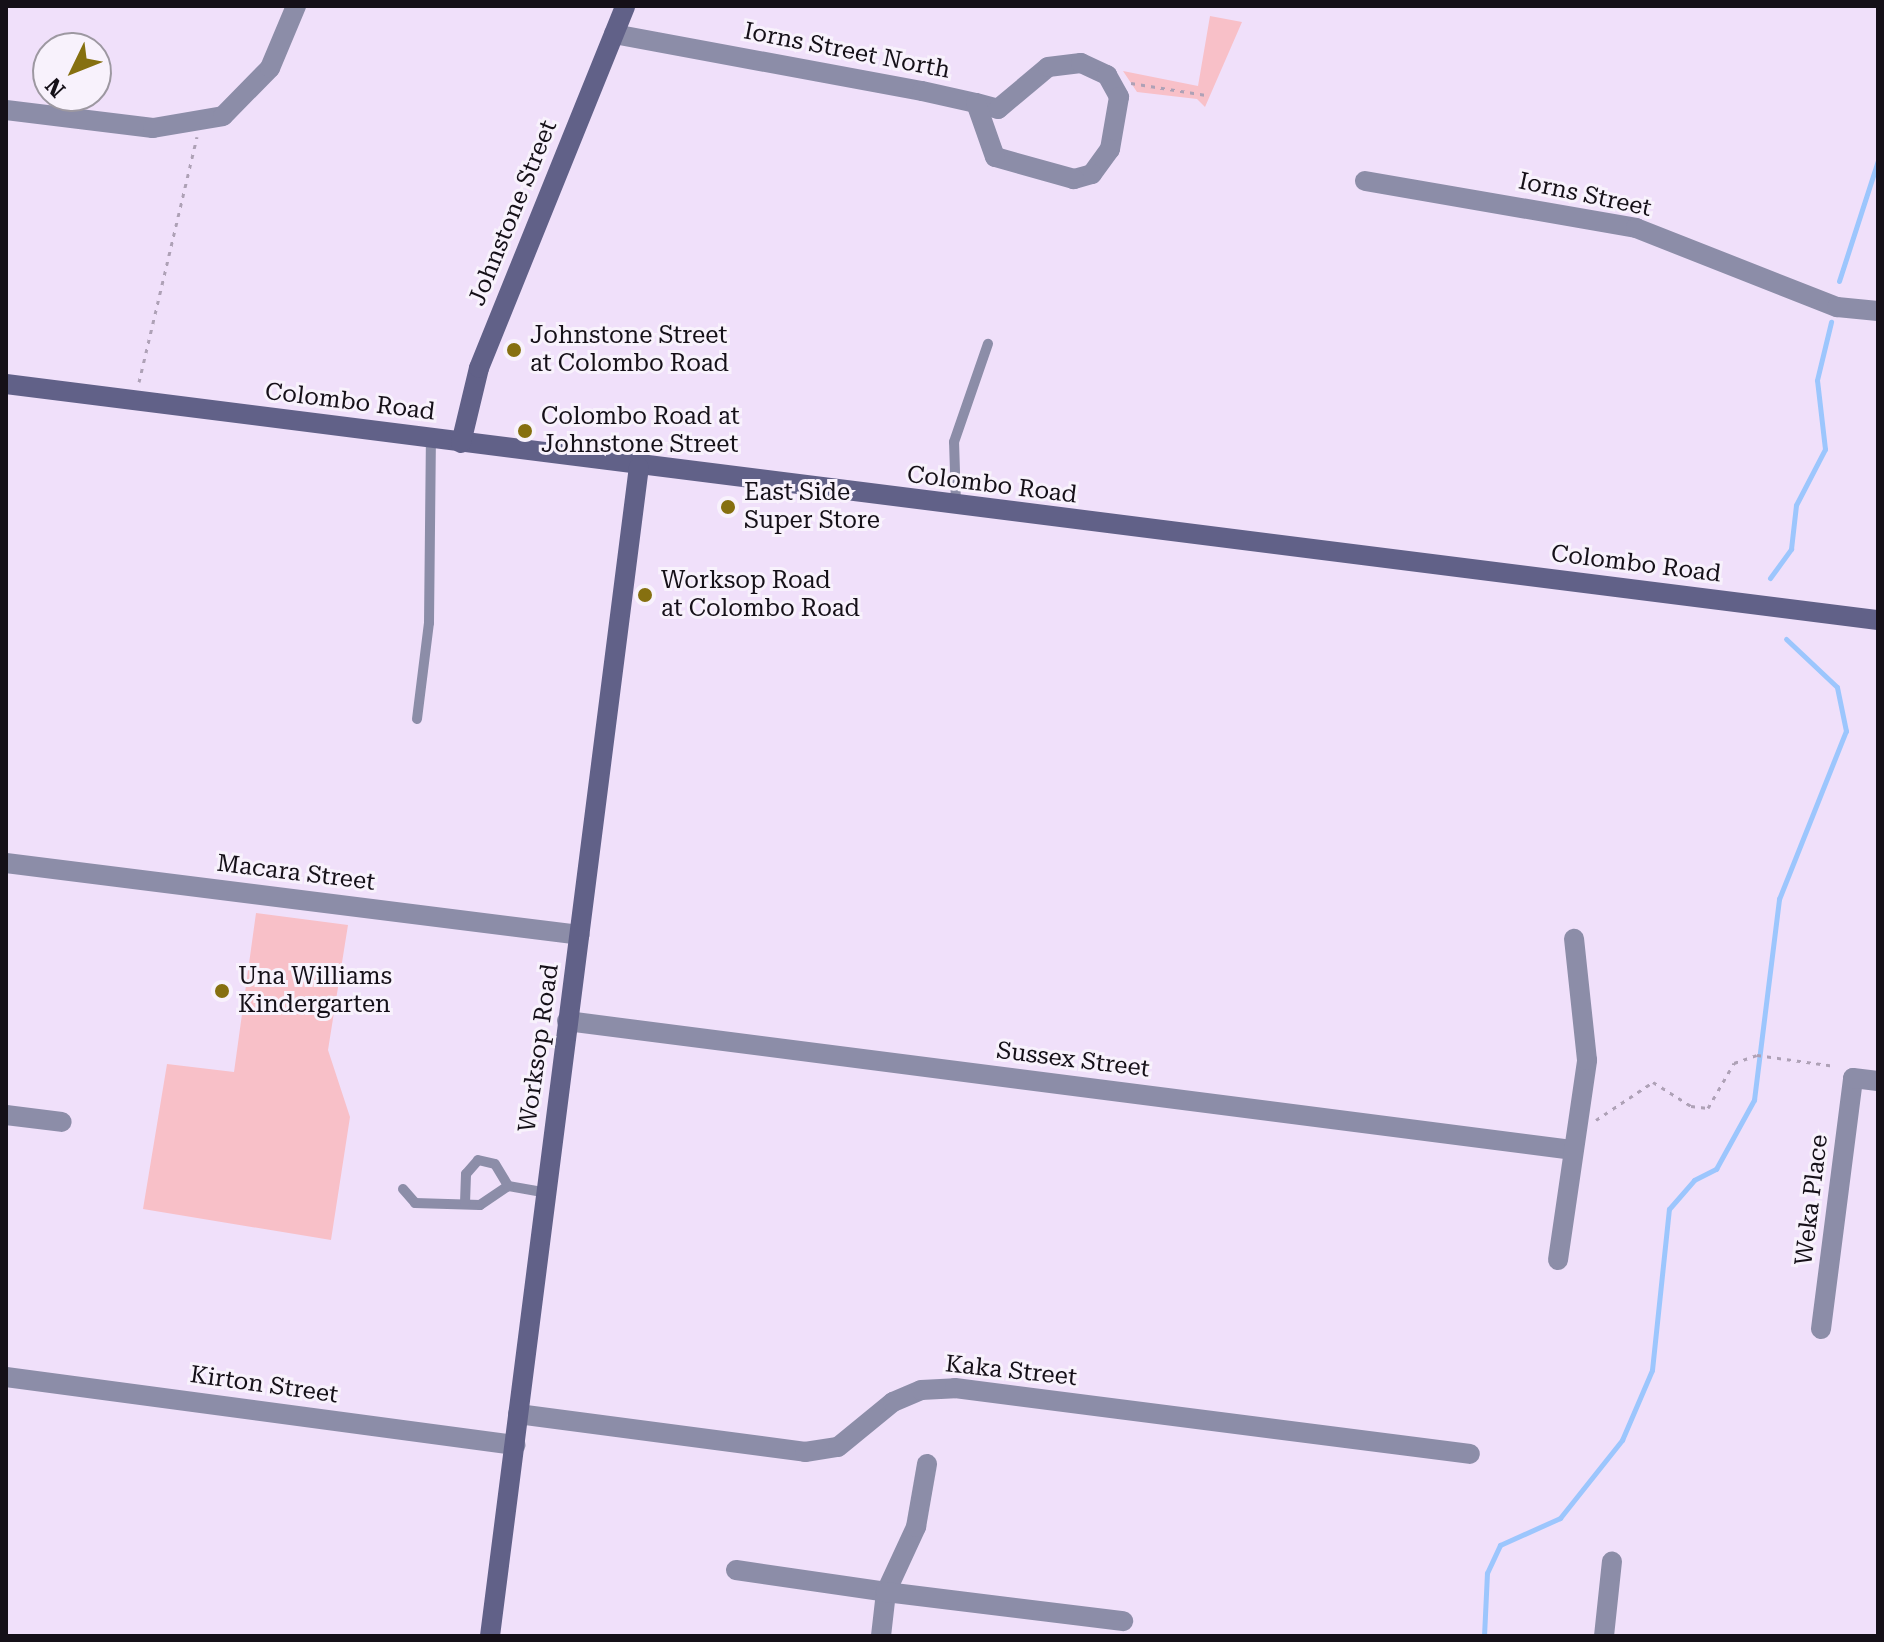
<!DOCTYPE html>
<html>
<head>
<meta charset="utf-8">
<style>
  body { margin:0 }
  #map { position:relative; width:1884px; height:1642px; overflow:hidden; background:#f0e0fa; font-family:"Roboto Serif",serif }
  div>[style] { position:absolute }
  .green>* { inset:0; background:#f8c0c8 }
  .stream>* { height:5px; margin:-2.5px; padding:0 2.5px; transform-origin:2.5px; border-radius:2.5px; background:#9cc6fd }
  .path>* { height:3px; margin-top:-1.5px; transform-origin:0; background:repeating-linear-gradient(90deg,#aea1b6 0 4px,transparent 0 10px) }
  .lane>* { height:10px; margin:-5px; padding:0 5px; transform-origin:5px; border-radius:5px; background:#8c8da8 }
  .street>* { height:20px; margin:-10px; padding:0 10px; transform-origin:10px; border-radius:10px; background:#8c8da8 }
  .secondary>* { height:20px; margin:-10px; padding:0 10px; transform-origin:10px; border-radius:10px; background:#616188 }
  .dots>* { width:22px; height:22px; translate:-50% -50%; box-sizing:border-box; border:4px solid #f8f2fc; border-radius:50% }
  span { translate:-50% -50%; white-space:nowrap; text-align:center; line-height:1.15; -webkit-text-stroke:6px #f8f2fc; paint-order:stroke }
  .street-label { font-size:24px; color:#151018 }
  .poi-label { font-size:24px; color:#151018 }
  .left { translate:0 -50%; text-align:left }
  .frame { position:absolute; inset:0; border:8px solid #151018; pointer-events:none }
  .north { position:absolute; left:32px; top:32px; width:80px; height:80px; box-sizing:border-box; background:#f8f2fc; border:2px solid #9d98a1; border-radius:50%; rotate:227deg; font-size:22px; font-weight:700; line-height:32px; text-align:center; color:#151018 }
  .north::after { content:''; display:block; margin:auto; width:28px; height:36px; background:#867010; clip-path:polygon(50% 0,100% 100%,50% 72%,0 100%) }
</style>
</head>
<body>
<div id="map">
  <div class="green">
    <i style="clip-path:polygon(1210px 16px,1242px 22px,1205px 107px,1197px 99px,1137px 92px,1123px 71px,1198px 86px)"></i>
    <i style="clip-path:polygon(256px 913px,348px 925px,328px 1050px,350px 1117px,331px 1240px,143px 1209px,167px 1064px,234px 1072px)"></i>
  </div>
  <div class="stream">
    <i style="left:1839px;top:281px;width:127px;rotate:-72.1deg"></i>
    <i style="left:1770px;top:578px;width:36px;rotate:-54deg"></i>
    <i style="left:1791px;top:549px;width:44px;rotate:-83.5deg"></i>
    <i style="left:1796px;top:505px;width:63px;rotate:-62.6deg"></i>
    <i style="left:1825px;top:449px;width:69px;rotate:-96.6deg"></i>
    <i style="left:1817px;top:380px;width:60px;rotate:-76.4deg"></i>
    <i style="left:1484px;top:1636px;width:63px;rotate:-87.3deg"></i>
    <i style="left:1487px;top:1573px;width:31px;rotate:-65deg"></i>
    <i style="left:1500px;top:1545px;width:66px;rotate:-24.2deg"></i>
    <i style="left:1560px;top:1518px;width:100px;rotate:-51.5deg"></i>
    <i style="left:1622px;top:1440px;width:76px;rotate:-66.8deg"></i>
    <i style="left:1652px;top:1370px;width:162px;rotate:-84deg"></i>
    <i style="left:1669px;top:1209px;width:38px;rotate:-49deg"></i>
    <i style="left:1694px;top:1180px;width:25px;rotate:-27deg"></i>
    <i style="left:1716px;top:1169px;width:79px;rotate:-61.2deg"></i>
    <i style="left:1754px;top:1100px;width:203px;rotate:-82.9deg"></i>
    <i style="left:1779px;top:899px;width:181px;rotate:-68.3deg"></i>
    <i style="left:1846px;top:731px;width:45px;rotate:-101.6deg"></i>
    <i style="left:1837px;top:687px;width:70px;rotate:-136.7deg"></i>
  </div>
  <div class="path">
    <i style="left:1131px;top:83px;width:76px;rotate:9.1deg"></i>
    <i style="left:139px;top:382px;width:252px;rotate:-76.7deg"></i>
    <i style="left:1596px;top:1120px;width:69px;rotate:-33.7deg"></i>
    <i style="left:1653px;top:1082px;width:45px;rotate:32.3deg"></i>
    <i style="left:1691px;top:1106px;width:17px;rotate:7deg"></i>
    <i style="left:1708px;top:1108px;width:52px;rotate:-60deg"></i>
    <i style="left:1734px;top:1063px;width:24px;rotate:-19deg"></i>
    <i style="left:1757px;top:1055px;width:79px;rotate:8deg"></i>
  </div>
  <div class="lane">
    <i style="left:956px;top:504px;width:62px;rotate:-91.8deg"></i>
    <i style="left:954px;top:442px;width:104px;rotate:-70.9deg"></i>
    <i style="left:417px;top:719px;width:97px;rotate:-82.9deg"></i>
    <i style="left:429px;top:623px;width:184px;rotate:-89.4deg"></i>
    <i style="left:508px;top:1186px;width:39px;rotate:10deg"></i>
    <i style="left:403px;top:1189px;width:18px;rotate:49deg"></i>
    <i style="left:415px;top:1203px;width:65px;rotate:1.8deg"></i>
    <i style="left:480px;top:1205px;width:34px;rotate:-34deg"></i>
    <i style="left:465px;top:1203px;width:29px;rotate:-88deg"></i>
    <i style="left:466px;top:1174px;width:18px;rotate:-49deg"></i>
    <i style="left:478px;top:1160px;width:17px;rotate:13deg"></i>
    <i style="left:495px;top:1164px;width:26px;rotate:59deg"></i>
  </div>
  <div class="street">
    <i style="left:614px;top:34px;width:313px;rotate:10.5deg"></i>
    <i style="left:922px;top:91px;width:55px;rotate:12.5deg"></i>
    <i style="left:976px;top:103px;width:23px;rotate:15deg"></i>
    <i style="left:998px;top:109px;width:65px;rotate:-40deg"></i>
    <i style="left:1048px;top:67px;width:33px;rotate:-7deg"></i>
    <i style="left:1081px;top:63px;width:29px;rotate:25deg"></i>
    <i style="left:1107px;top:75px;width:25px;rotate:61deg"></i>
    <i style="left:1119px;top:97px;width:53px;rotate:99.8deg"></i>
    <i style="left:1110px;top:149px;width:31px;rotate:126deg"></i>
    <i style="left:1092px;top:174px;width:19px;rotate:164deg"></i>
    <i style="left:1074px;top:179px;width:82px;rotate:-164.4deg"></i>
    <i style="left:995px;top:157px;width:57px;rotate:-109.4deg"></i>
    <i style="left:6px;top:110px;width:148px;rotate:7deg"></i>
    <i style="left:153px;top:128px;width:71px;rotate:-9.7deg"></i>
    <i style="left:223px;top:116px;width:67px;rotate:-45.6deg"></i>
    <i style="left:270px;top:68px;width:67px;rotate:-67.2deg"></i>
    <i style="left:1365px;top:181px;width:275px;rotate:9.8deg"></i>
    <i style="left:1636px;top:228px;width:216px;rotate:21.5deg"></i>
    <i style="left:1837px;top:307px;width:41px;rotate:5.6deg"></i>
    <i style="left:6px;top:863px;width:578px;rotate:7.15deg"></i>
    <i style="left:567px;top:1021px;width:1013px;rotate:7.31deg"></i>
    <i style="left:6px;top:1115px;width:56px;rotate:7.1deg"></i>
    <i style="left:1558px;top:1260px;width:202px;rotate:-81.7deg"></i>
    <i style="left:1587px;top:1060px;width:122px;rotate:-96.1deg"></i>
    <i style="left:1821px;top:1329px;width:253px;rotate:-82.7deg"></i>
    <i style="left:1853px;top:1078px;width:25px;rotate:7deg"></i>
    <i style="left:6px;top:1377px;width:514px;rotate:7.61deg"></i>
    <i style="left:518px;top:1414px;width:290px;rotate:7.5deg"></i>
    <i style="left:805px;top:1452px;width:33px;rotate:-9deg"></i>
    <i style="left:838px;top:1447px;width:71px;rotate:-39.3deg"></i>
    <i style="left:893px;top:1402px;width:30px;rotate:-23deg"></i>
    <i style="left:921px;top:1390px;width:34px;rotate:-3deg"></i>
    <i style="left:955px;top:1388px;width:519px;rotate:7.3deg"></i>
    <i style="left:736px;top:1570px;width:152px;rotate:8.3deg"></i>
    <i style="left:886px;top:1592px;width:72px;rotate:-65.2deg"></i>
    <i style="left:916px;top:1527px;width:64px;rotate:-80.1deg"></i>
    <i style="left:881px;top:1636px;width:44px;rotate:-83.5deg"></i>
    <i style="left:886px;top:1592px;width:239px;rotate:7deg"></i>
    <i style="left:1604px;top:1636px;width:75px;rotate:-83.9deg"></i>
  </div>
  <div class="secondary">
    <i style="left:6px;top:384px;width:1887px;rotate:7.19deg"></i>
    <i style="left:461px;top:443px;width:77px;rotate:-76.5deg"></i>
    <i style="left:479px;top:368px;width:390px;rotate:-68deg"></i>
    <i style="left:490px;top:1636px;width:1178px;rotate:-82.74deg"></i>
  </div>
  <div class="dots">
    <i style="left:514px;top:350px;background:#867010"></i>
    <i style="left:525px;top:431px;background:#867010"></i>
    <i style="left:728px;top:507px;background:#867010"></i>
    <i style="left:645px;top:595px;background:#867010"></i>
    <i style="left:222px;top:991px;background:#867010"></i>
  </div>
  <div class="street-label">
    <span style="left:847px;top:51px;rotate:11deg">Iorns Street North</span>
    <span style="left:1585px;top:195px;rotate:12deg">Iorns Street</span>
    <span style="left:513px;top:213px;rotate:-68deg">Johnstone Street</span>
    <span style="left:350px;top:402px;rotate:7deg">Colombo Road</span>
    <span style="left:992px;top:485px;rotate:7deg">Colombo Road</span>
    <span style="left:1636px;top:564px;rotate:7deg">Colombo Road</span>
    <span style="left:296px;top:873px;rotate:7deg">Macara Street</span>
    <span style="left:539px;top:1048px;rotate:-82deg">Worksop Road</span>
    <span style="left:1073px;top:1060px;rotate:7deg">Sussex Street</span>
    <span style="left:1812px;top:1200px;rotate:-83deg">Weka Place</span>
    <span style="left:1011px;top:1371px;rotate:6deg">Kaka Street</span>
    <span style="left:264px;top:1385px;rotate:8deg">Kirton Street</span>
  </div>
  <div class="poi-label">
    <span class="left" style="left:530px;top:350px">Johnstone Street<br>at Colombo Road</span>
    <span class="left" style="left:541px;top:431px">Colombo Road at<br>Johnstone Street</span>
    <span class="left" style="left:744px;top:507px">East Side<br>Super Store</span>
    <span class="left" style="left:661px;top:595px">Worksop Road<br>at Colombo Road</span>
    <span class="left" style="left:238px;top:991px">Una Williams<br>Kindergarten</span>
  </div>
  <div class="frame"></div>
  <div class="north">N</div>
</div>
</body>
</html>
